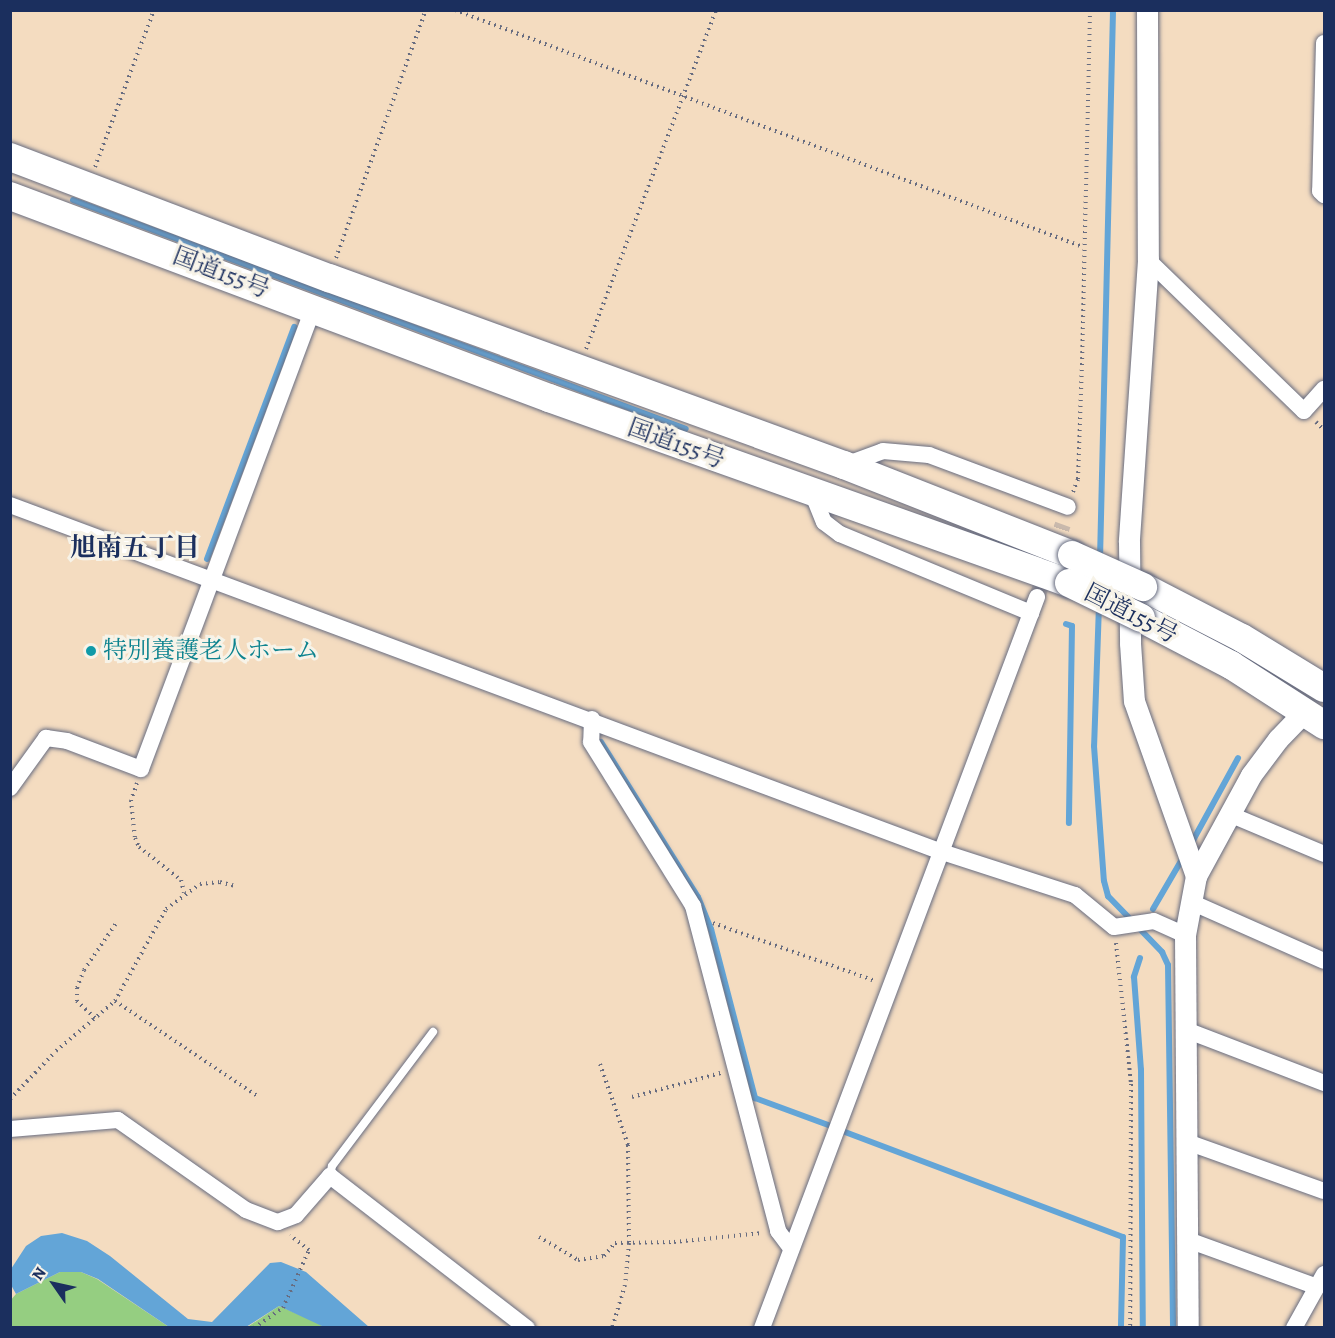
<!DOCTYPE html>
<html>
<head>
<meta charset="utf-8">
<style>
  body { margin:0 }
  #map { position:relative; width:1335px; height:1338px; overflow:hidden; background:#f4dcc0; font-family:Alegreya,"Noto Serif JP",serif }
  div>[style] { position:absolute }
  .green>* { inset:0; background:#95ce81 }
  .water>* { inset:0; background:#63a5d7 }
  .stream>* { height:6px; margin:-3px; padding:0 3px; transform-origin:3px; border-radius:3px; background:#63a5d7 }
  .minor-tunnel>* { height:16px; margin-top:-8px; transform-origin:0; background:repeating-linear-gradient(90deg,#c9b9ac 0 16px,transparent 0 24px) }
  .path>* { height:4px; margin-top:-2px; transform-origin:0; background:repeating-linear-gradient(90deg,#676c80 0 1.5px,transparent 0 6px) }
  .roads { filter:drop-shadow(0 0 2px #676c80) drop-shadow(0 0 2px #676c80) }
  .service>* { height:8px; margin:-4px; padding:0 4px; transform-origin:4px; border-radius:4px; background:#fff }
  .minor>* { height:16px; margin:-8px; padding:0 8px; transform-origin:8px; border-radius:8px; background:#fff }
  .tertiary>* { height:21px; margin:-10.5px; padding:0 10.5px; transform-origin:10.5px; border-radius:10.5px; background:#fff }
  .trunk>* { height:28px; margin:-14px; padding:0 14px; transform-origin:14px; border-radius:14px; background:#fff }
  .bridges { filter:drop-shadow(0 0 2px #676c80) drop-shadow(0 0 2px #676c80) }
  .trunk-bridge>* { height:28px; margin:-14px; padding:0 14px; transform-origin:14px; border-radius:14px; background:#fff }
  .dots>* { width:16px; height:16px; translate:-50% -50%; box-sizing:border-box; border:3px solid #f7f3e8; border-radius:50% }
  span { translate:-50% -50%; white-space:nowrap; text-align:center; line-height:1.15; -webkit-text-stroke:6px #f7f3e8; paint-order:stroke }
  .street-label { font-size:24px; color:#1b2f5e }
  .culture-label { font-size:24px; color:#0d838f }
  .left { translate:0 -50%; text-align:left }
  .neighbourhood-label { font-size:26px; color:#1b2f5e; font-weight:700 }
  .frame { position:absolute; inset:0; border:12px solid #1b2f5e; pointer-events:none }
  .north { position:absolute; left:24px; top:1254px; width:60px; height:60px; -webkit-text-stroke:4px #f7f3e8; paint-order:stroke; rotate:304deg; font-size:16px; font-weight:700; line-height:24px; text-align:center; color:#1b2f5e }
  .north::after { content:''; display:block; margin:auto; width:21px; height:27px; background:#1b2f5e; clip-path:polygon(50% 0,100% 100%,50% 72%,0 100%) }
</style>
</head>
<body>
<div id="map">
  <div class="green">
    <i style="clip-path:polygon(60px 1272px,81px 1272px,97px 1279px,169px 1327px,11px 1327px,10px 1301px,16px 1294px)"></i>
    <i style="clip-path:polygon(279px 1306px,314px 1321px,324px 1327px,246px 1328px)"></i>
  </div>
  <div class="water">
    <i style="clip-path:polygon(62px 1233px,87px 1241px,110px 1256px,188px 1319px,212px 1322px,270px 1263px,281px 1262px,306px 1272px,369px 1327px,324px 1327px,279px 1306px,246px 1327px,169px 1327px,98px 1279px,81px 1272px,60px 1272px,16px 1294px,11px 1285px,11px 1269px,26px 1246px,41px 1236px)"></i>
  </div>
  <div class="stream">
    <i style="left:73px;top:200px;width:654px;rotate:20.48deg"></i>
    <i style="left:207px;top:559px;width:248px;rotate:-69.4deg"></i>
    <i style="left:1100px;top:559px;width:549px;rotate:-88.64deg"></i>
    <i style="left:1099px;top:605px;width:141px;rotate:92deg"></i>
    <i style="left:1094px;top:746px;width:135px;rotate:85.8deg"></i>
    <i style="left:1104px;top:881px;width:16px;rotate:75deg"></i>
    <i style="left:1108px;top:896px;width:78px;rotate:46deg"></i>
    <i style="left:1162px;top:952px;width:14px;rotate:65deg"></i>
    <i style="left:1168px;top:965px;width:363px;rotate:89.2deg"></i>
    <i style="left:1066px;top:624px;width:6px;rotate:18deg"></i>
    <i style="left:1072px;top:626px;width:197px;rotate:90.9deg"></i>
    <i style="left:601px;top:742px;width:183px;rotate:58deg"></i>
    <i style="left:698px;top:897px;width:35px;rotate:68deg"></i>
    <i style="left:711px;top:929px;width:175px;rotate:75.4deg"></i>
    <i style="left:755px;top:1098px;width:78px;rotate:20.3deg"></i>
    <i style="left:1191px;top:844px;width:98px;rotate:-61.3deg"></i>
    <i style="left:1153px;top:909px;width:61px;rotate:-59.7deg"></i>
    <i style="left:1140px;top:958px;width:20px;rotate:108deg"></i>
    <i style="left:1134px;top:977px;width:93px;rotate:85.7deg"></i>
    <i style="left:1141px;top:1070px;width:258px;rotate:89.6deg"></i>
    <i style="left:845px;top:1132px;width:297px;rotate:20.7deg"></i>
    <i style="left:1123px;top:1237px;width:91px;rotate:91.3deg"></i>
  </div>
  <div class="minor-tunnel">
    <i style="left:1037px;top:597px;width:77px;rotate:-70.4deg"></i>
  </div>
  <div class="path">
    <i style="left:455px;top:10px;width:671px;rotate:20.68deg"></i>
    <i style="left:95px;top:167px;width:168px;rotate:-69.4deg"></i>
    <i style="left:336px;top:258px;width:264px;rotate:-70.1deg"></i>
    <i style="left:586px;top:349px;width:363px;rotate:-69deg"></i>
    <i style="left:1316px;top:422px;width:11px;rotate:45deg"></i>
    <i style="left:1073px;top:492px;width:14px;rotate:-69deg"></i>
    <i style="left:1078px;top:479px;width:114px;rotate:-88deg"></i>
    <i style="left:1082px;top:365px;width:355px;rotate:-88.7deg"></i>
    <i style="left:137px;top:783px;width:18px;rotate:109deg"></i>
    <i style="left:131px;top:800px;width:38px;rotate:84deg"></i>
    <i style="left:135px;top:838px;width:10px;rotate:66deg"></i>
    <i style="left:139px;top:847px;width:53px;rotate:38.2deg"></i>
    <i style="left:181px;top:880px;width:13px;rotate:77deg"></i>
    <i style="left:713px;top:923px;width:172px;rotate:19.7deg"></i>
    <i style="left:1116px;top:943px;width:142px;rotate:83.9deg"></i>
    <i style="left:1131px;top:1084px;width:244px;rotate:90.2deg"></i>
    <i style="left:115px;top:1001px;width:105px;rotate:-61deg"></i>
    <i style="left:166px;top:909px;width:42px;rotate:-36.3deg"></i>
    <i style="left:200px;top:884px;width:20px;rotate:-6deg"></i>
    <i style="left:220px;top:882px;width:16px;rotate:15deg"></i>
    <i style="left:95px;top:1018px;width:25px;rotate:-137deg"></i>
    <i style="left:77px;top:1001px;width:13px;rotate:-90deg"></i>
    <i style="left:77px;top:988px;width:19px;rotate:-69deg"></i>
    <i style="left:84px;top:970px;width:58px;rotate:-55.5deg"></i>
    <i style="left:600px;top:1064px;width:86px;rotate:70.9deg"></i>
    <i style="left:628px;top:1145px;width:98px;rotate:89.4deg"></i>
    <i style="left:629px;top:1243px;width:42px;rotate:95.4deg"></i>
    <i style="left:625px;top:1285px;width:45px;rotate:106.8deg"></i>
    <i style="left:632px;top:1097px;width:92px;rotate:-15.1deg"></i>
    <i style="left:10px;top:1099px;width:66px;rotate:-46.2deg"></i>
    <i style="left:56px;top:1051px;width:77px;rotate:-40.3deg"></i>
    <i style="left:115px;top:1001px;width:173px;rotate:33.7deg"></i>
    <i style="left:539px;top:1237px;width:45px;rotate:30.5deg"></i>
    <i style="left:578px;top:1260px;width:26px;rotate:-9deg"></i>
    <i style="left:604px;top:1256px;width:17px;rotate:-50deg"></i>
    <i style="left:615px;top:1243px;width:59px;rotate:-1deg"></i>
    <i style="left:674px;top:1242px;width:89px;rotate:-5.8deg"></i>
    <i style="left:10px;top:1293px;width:14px;rotate:90deg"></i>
    <i style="left:254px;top:1328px;width:35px;rotate:-35deg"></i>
    <i style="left:283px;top:1308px;width:64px;rotate:-65.9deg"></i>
    <i style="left:309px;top:1250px;width:24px;rotate:-142deg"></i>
  </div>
  <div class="roads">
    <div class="service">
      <i style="left:330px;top:1176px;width:10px;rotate:-79deg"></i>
      <i style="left:332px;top:1166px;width:168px;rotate:-53deg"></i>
    </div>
    <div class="minor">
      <i style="left:1324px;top:43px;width:148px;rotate:91.5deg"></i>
      <i style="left:1320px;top:191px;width:6px;rotate:45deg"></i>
      <i style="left:1148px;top:260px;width:217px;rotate:44.1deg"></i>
      <i style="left:1304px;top:411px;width:30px;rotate:-48deg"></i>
      <i style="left:845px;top:465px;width:40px;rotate:-20.2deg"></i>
      <i style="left:883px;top:451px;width:46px;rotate:5deg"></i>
      <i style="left:929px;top:455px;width:148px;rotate:20.5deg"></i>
      <i style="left:813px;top:495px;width:29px;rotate:68deg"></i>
      <i style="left:824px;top:522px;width:20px;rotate:37deg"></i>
      <i style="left:840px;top:534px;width:207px;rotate:22.5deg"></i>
      <i style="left:10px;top:505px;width:995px;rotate:20.42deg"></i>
      <i style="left:942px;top:852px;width:140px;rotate:17.9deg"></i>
      <i style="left:1075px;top:895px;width:50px;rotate:39.4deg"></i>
      <i style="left:1114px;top:927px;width:40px;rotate:-8.5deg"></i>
      <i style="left:1154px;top:921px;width:34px;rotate:24deg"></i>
      <i style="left:592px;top:719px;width:23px;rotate:92deg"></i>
      <i style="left:591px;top:742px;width:193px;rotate:58.1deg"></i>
      <i style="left:693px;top:906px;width:336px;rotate:75.3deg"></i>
      <i style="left:778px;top:1231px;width:21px;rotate:53deg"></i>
      <i style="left:10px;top:788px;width:62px;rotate:-54.2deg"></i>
      <i style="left:46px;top:738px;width:21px;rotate:8deg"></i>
      <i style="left:67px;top:741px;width:79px;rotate:20.7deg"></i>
      <i style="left:141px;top:769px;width:492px;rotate:-69.5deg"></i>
      <i style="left:1229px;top:814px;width:103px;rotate:22.8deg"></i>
      <i style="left:1191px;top:902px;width:145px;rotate:23.9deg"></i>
      <i style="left:1186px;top:1030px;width:148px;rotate:21deg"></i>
      <i style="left:10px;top:1129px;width:108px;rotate:-4.8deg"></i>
      <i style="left:118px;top:1120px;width:156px;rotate:35.1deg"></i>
      <i style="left:246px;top:1210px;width:34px;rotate:21deg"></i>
      <i style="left:278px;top:1222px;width:19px;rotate:-21deg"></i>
      <i style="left:296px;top:1215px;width:52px;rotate:-48.9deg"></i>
      <i style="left:330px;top:1176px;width:249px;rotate:37.7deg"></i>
      <i style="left:1187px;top:1142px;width:145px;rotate:19.7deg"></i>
      <i style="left:1188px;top:1240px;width:137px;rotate:20deg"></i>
      <i style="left:762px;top:1328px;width:781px;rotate:-69.38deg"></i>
      <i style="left:1294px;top:1328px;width:62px;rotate:-60.9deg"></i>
    </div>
    <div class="tertiary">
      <i style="left:1147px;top:10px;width:250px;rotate:89.8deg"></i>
      <i style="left:1148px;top:260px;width:282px;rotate:93.9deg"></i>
      <i style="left:1129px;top:541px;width:102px;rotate:89.4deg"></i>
      <i style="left:1130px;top:643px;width:58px;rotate:86.1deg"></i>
      <i style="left:1134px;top:701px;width:186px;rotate:70.5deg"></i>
      <i style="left:1196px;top:876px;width:60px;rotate:100.6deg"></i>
      <i style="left:1185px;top:935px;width:393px;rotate:89.6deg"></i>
      <i style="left:1196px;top:876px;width:115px;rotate:-61.4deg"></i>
      <i style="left:1251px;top:775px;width:45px;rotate:-53.1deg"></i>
      <i style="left:1278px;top:739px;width:37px;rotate:-46deg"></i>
    </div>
    <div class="trunk">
      <i style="left:10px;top:157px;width:341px;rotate:20.8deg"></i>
      <i style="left:329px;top:278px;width:548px;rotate:19.96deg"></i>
      <i style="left:844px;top:465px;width:245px;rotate:21.5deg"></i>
      <i style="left:10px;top:196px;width:576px;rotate:20.54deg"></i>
      <i style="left:549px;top:398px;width:552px;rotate:19.58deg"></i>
      <i style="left:1143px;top:587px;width:111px;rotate:27.3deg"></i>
      <i style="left:1242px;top:638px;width:96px;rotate:31.4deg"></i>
      <i style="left:1141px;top:618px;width:102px;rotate:27.6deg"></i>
      <i style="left:1231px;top:665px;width:111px;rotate:32.8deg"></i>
    </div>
  </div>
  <div class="bridges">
    <div class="trunk-bridge">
      <i style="left:1072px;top:555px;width:78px;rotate:24.3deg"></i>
      <i style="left:1069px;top:583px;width:80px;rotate:25.9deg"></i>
    </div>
  </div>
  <div class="dots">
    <i style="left:91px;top:651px;background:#0f9aa8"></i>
  </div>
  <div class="street-label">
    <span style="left:221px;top:273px;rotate:21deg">国道155号</span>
    <span style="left:676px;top:444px;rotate:20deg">国道155号</span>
    <span style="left:1131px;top:614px;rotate:27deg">国道155号</span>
  </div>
  <div class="culture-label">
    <span class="left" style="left:103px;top:651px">特別養護老人ホーム</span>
  </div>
  <div class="neighbourhood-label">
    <span style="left:135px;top:548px">旭南五丁目</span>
  </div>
  <div class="frame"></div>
  <div class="north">N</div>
</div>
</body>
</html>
